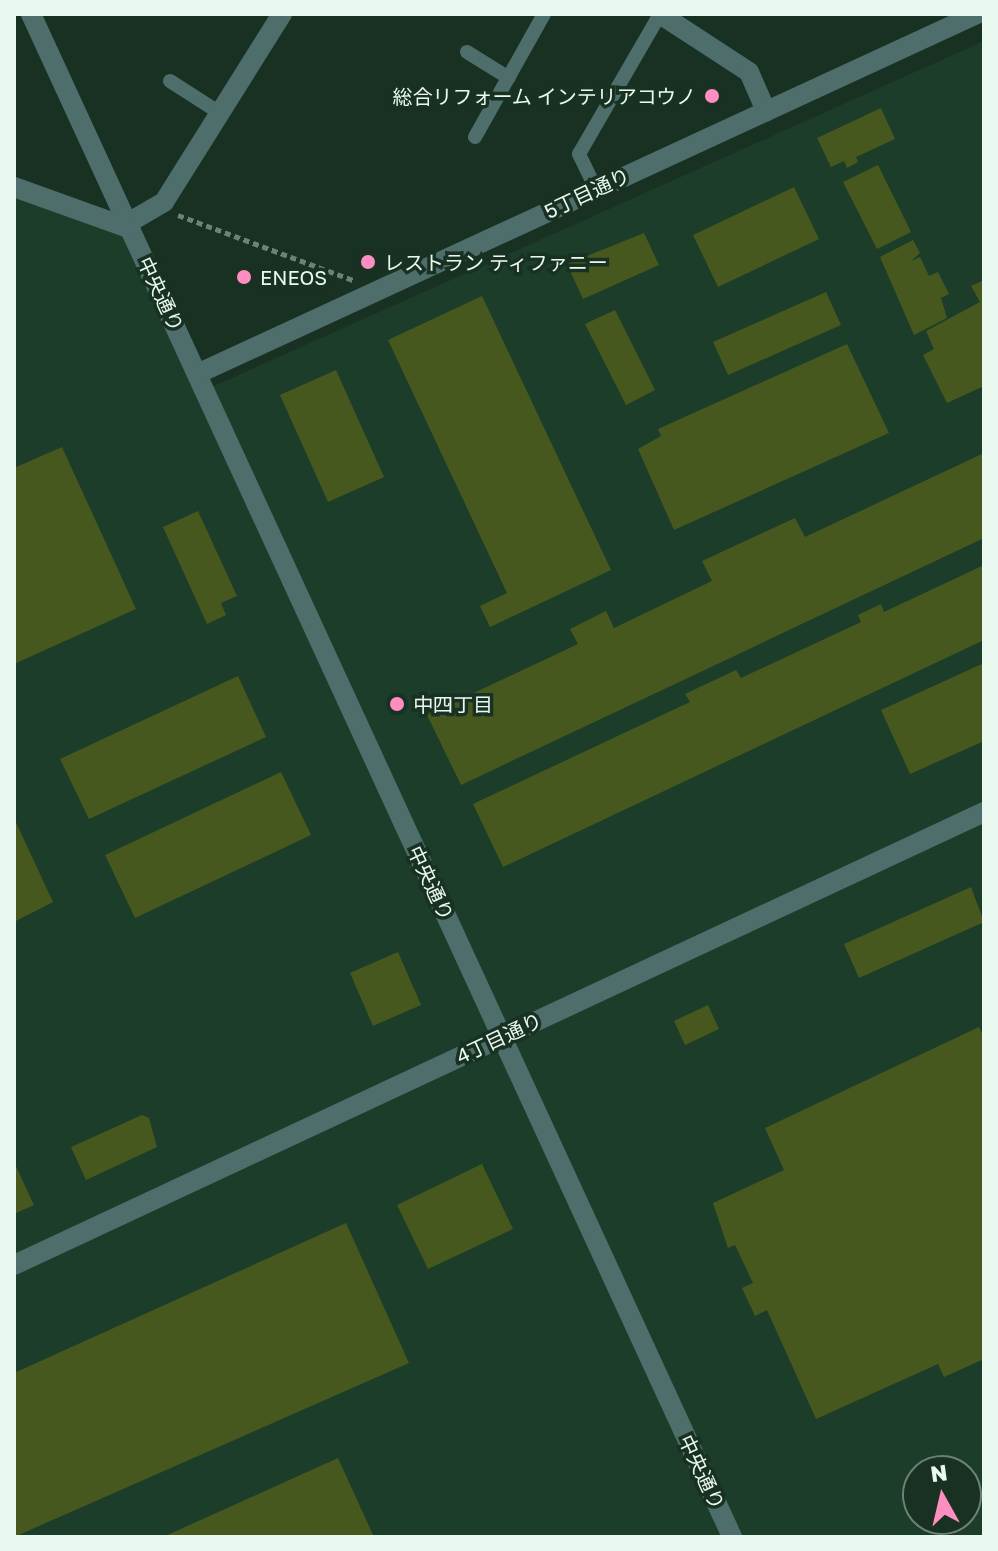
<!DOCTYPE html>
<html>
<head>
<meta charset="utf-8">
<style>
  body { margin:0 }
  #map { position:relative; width:998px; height:1551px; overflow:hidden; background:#183122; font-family:"Golos Text","Noto Sans JP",sans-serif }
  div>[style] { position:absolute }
  .built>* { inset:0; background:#1c3d2a }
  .building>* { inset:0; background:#47581e }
  .path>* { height:5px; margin-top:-2.5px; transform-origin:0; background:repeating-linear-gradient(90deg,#6d8275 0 6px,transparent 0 10px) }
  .service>* { height:14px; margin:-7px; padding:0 7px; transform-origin:7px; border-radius:7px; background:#4d6e6b }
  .minor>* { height:20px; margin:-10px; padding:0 10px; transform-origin:10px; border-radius:10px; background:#4d6e6b }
  .tertiary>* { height:20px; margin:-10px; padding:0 10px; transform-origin:10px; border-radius:10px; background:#4d6e6b }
  .dots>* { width:22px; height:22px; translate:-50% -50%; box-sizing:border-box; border:4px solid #183122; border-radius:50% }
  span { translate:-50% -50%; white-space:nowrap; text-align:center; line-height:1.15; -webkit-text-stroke:7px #183122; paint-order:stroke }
  .poi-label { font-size:20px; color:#eaf9ef }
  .right { translate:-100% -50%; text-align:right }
  .left { translate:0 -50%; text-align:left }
  .street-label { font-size:20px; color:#eaf9ef }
  .frame { position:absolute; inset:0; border:16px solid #eaf9ef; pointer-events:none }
  .north { position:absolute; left:902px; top:1455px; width:80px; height:80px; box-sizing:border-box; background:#183122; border:2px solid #6c8174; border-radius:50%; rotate:352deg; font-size:22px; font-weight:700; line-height:32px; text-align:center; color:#eaf9ef }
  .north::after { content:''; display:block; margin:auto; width:28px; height:36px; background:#fd8ebf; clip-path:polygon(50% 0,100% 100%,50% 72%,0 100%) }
</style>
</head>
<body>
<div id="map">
  <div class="built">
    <i style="clip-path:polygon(evenodd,984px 41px,984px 1537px,14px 1537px,14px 193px,131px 229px,205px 390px,984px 41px,918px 1471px,966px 1471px,966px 1519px,918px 1519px,918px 1471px)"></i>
  </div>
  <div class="building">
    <i style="clip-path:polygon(881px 108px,895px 139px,856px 157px,858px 162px,847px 168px,844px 161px,831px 167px,817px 138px)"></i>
    <i style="clip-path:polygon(878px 165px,911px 232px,877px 249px,843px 182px)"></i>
    <i style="clip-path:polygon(794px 187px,819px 239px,718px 287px,693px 235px)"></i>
    <i style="clip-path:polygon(644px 233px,659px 265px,583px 299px,567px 264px)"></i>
    <i style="clip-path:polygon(913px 240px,920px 253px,911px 261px,920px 257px,929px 276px,938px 272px,949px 294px,941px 298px,947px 318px,914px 335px,880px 257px)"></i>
    <i style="clip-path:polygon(984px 280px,984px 386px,947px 403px,923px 355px,934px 349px,926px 331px,980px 302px,971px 286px)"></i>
    <i style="clip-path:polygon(826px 292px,841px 325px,728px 375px,713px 342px)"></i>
    <i style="clip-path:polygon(482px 296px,611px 570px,490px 627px,480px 606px,507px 593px,388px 340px)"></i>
    <i style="clip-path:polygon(615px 310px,655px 390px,626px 405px,585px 324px)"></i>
    <i style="clip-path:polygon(847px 344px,889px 433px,674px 530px,638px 449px,661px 436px,658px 429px)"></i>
    <i style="clip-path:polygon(336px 370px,384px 477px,328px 502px,280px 395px)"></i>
    <i style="clip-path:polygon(62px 447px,136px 609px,14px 664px,14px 468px)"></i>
    <i style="clip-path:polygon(984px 453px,984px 538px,461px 785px,427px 715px,578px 644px,570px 629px,606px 611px,614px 628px,712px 581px,702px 561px,795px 518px,805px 537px)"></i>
    <i style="clip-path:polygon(198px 511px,237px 596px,221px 603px,226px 615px,207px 624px,163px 527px)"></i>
    <i style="clip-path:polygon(984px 565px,984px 640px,503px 867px,473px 804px,690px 702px,685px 694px,736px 670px,741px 678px,861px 622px,858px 615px,881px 604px,884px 612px)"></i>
    <i style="clip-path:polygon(984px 663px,984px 741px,910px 774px,881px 710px)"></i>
    <i style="clip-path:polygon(238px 676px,266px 737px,89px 819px,60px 759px)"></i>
    <i style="clip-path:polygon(281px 772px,311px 835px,135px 918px,105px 855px)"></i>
    <i style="clip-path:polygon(14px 818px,53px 902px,14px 922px)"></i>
    <i style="clip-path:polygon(971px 887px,984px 922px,859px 978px,844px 944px)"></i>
    <i style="clip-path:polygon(398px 952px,421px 1005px,373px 1026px,350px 973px)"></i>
    <i style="clip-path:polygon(708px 1005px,719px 1029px,685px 1045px,674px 1021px)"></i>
    <i style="clip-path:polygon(979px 1027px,984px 1038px,984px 1359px,944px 1377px,938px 1364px,816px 1419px,767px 1310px,755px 1316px,742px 1288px,753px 1283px,735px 1245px,728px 1248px,713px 1203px,784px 1170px,765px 1128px)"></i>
    <i style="clip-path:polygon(142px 1115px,149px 1118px,157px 1147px,86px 1180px,71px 1147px)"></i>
    <i style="clip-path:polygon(14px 1162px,34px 1205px,14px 1214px)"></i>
    <i style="clip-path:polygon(482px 1164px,513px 1229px,428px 1269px,397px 1205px)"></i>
    <i style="clip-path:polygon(346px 1223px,409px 1363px,14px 1537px,14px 1373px)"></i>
    <i style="clip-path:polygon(338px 1458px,374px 1537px,163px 1537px)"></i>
  </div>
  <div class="path">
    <i style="left:178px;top:215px;width:187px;rotate:20.4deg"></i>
  </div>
  <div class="service">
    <i style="left:467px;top:52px;width:49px;rotate:31.8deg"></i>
    <i style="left:170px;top:81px;width:59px;rotate:32.6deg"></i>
    <i style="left:475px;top:137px;width:141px;rotate:-60.7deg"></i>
    <i style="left:596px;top:189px;width:39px;rotate:-116deg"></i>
    <i style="left:579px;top:154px;width:162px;rotate:-59.9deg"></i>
  </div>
  <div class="minor">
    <i style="left:660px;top:14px;width:106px;rotate:33.1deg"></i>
    <i style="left:749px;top:72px;width:43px;rotate:66.4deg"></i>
    <i style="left:128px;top:223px;width:42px;rotate:-30.3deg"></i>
    <i style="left:164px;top:202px;width:222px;rotate:-57.9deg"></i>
  </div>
  <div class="tertiary">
    <i style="left:31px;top:14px;width:1677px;rotate:65.28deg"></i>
    <i style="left:14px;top:187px;width:124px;rotate:19.7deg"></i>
    <i style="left:197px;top:374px;width:859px;rotate:-24.78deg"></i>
    <i style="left:14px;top:1265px;width:1071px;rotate:-25.03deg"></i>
  </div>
  <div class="dots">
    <i style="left:712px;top:96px;background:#fd8ebf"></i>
    <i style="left:368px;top:262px;background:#fd8ebf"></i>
    <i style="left:244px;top:277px;background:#fd8ebf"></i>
    <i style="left:397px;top:704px;background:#fd8ebf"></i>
  </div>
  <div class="poi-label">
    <span class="right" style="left:696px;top:96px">総合リフォーム インテリアコウノ</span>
    <span class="left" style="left:384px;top:262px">レストラン ティファニー</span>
    <span class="left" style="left:260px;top:277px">ENEOS</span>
    <span class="left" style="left:413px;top:704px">中四丁目</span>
  </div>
  <div class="street-label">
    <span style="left:587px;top:193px;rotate:-25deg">5丁目通り</span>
    <span style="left:161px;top:294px;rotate:65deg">中央通り</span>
    <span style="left:431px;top:883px;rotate:65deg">中央通り</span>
    <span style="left:499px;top:1038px;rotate:-25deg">4丁目通り</span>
    <span style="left:702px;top:1472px;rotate:65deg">中央通り</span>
  </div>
  <div class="frame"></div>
  <div class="north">N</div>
</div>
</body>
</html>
